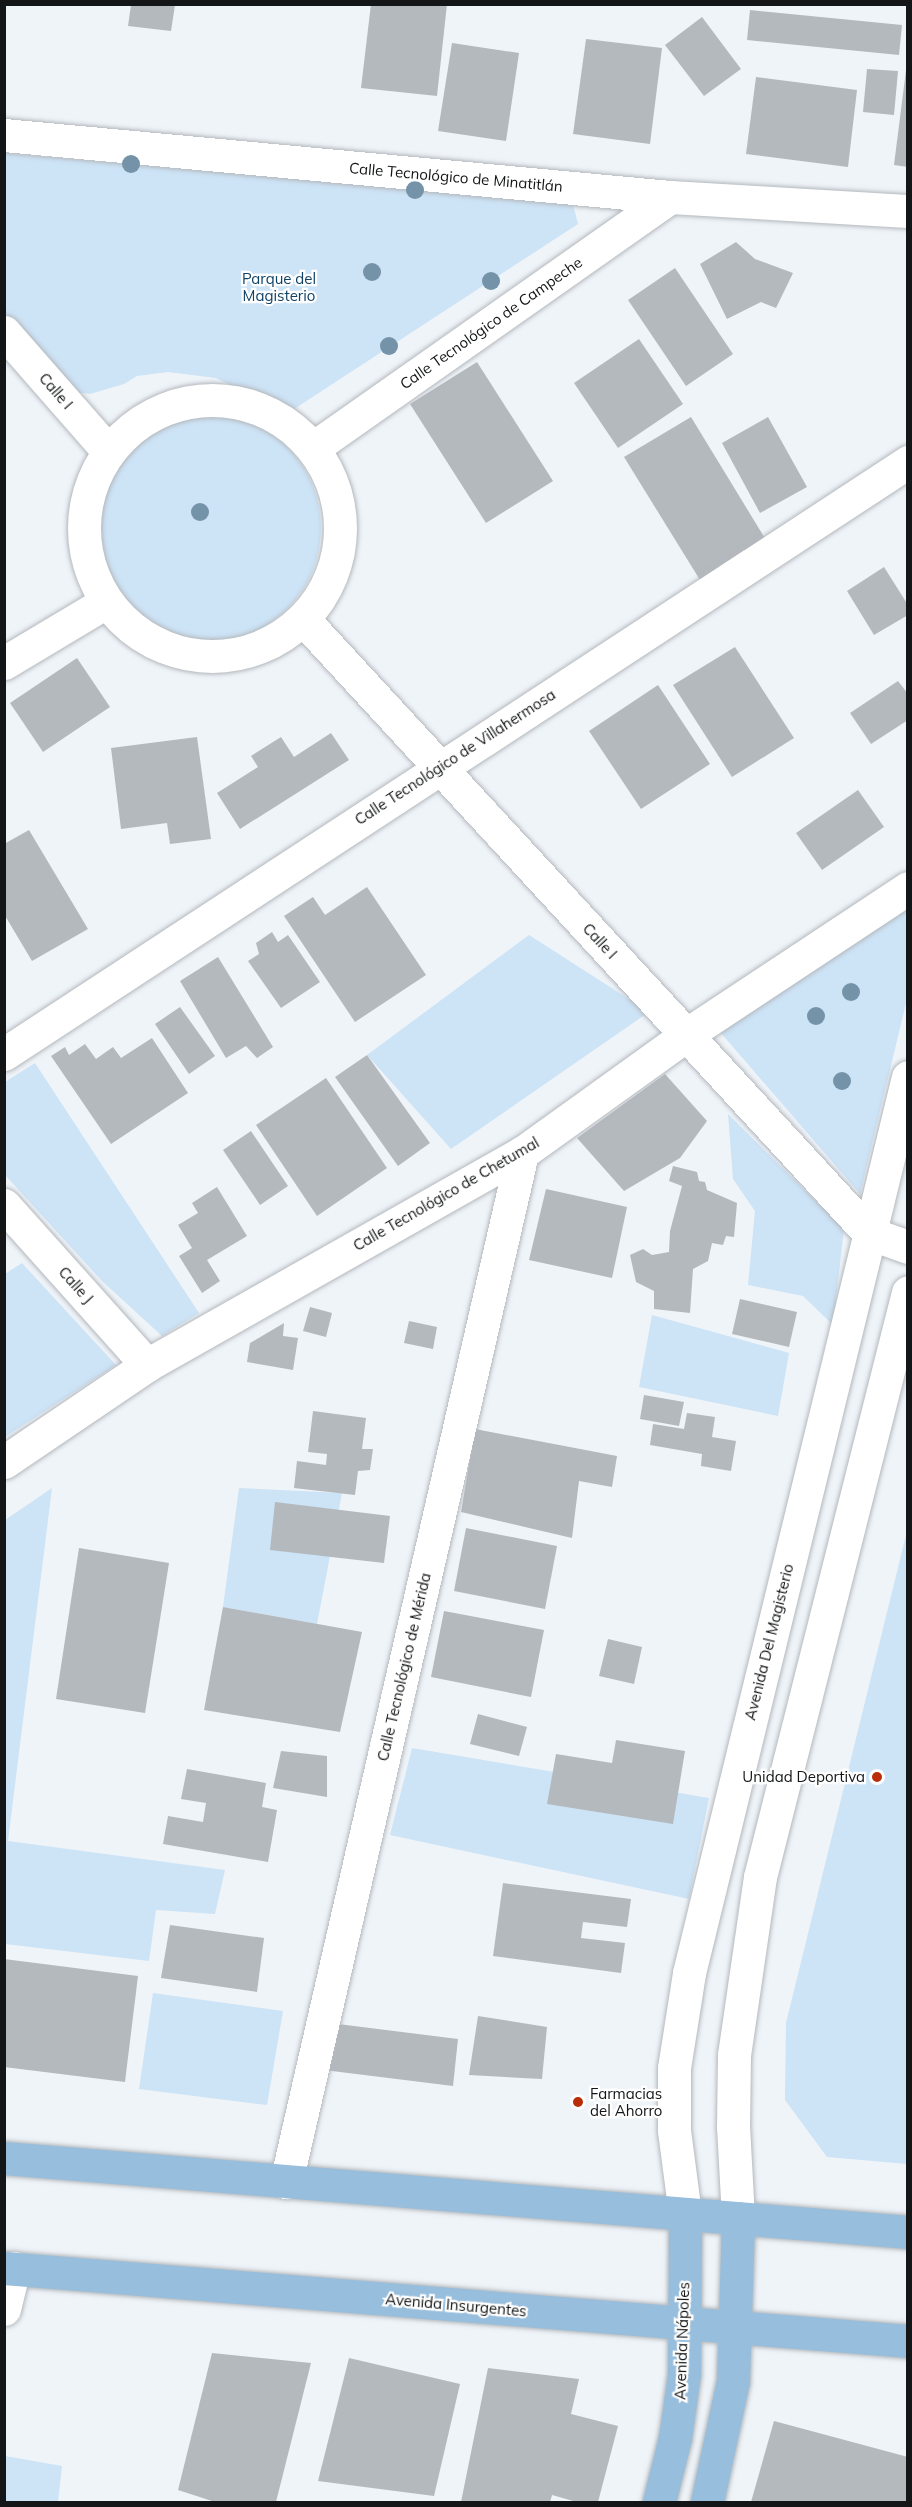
<!DOCTYPE html>
<html>
<head>
<meta charset="utf-8">
<style>
  body { margin:0 }
  #map { position:relative; width:912px; height:2507px; overflow:hidden; background:#eff4f9; font-family:Mulish,sans-serif }
  div>[style] { position:absolute }
  .green>* { inset:0; background:#cde3f6 }
  .round { border-radius:50% }
  .building>* { inset:0; background:#b4b9be }
  .roads { filter:drop-shadow(0 0 2px #b3b8bc) drop-shadow(0 0 2px #b3b8bc) }
  .minor>* { height:33px; margin:-16.5px; padding:0 16.5px; transform-origin:16.5px; border-radius:16.5px; background:#fff }
  .minor>.ring { margin:-16.5px; padding:0; box-sizing:content-box; background:none; border:33px solid #fff; border-radius:50% }
  .major>* { height:33px; margin:-16.5px; padding:0 16.5px; transform-origin:16.5px; border-radius:16.5px; background:#97bedd }
  .trees>* { width:18px; height:18px; margin:-9px; border-radius:50%; background:#7492a8 }
  .dots>* { width:16px; height:16px; translate:-50% -50%; box-sizing:border-box; border:3px solid #fff; border-radius:50% }
  span { translate:-50% -50%; white-space:nowrap; text-align:center; line-height:1.15; -webkit-text-stroke:4.5px #fff; paint-order:stroke }
  .street-label { font-size:15px; color:#131516 }
  .park-label { font-size:15px; color:#104265 }
  .poi-label { font-size:15px; color:#131516 }
  .right { translate:-100% -50%; text-align:right }
  .left { translate:0 -50%; text-align:left }
  .frame { position:absolute; inset:0; border:6px solid #131516; pointer-events:none }
</style>
</head>
<body>
<div id="map">
  <div class="green">
    <i style="clip-path:polygon(5px 153px,573px 204px,578px 224px,288px 413px,216px 378px,168px 372px,137px 376px,124px 384px,90px 394px,75px 392px,5px 320px)"></i>
    <i class="round" style="left:93px;top:414px;width:228px;height:228px"></i>
    <i style="clip-path:polygon(907px 896px,907px 999px,860px 1194px,714px 1025px)"></i>
    <i style="clip-path:polygon(529px 935px,649px 1012px,451px 1149px,367px 1055px)"></i>
    <i style="clip-path:polygon(35px 1063px,199px 1313px,162px 1336px,102px 1281px,5px 1175px,5px 1082px)"></i>
    <i style="clip-path:polygon(728px 1114px,844px 1229px,833px 1325px,803px 1296px,748px 1285px,755px 1211px,733px 1179px)"></i>
    <i style="clip-path:polygon(22px 1263px,116px 1365px,5px 1437px,5px 1274px)"></i>
    <i style="clip-path:polygon(652px 1315px,789px 1353px,778px 1416px,639px 1387px)"></i>
    <i style="clip-path:polygon(52px 1488px,8px 1841px,225px 1870px,215px 1914px,156px 1910px,149px 1961px,5px 1944px,5px 1520px)"></i>
    <i style="clip-path:polygon(239px 1488px,342px 1493px,317px 1624px,223px 1607px)"></i>
    <i style="clip-path:polygon(907px 1531px,907px 2164px,827px 2157px,785px 2100px,786px 2023px)"></i>
    <i style="clip-path:polygon(412px 1748px,709px 1798px,689px 1899px,390px 1835px)"></i>
    <i style="clip-path:polygon(153px 1993px,283px 2011px,267px 2105px,139px 2089px)"></i>
    <i style="clip-path:polygon(5px 2456px,62px 2466px,58px 2502px,5px 2502px)"></i>
  </div>
  <div class="building">
    <i style="clip-path:polygon(371px 4px,447px 4px,437px 96px,361px 88px)"></i>
    <i style="clip-path:polygon(131px 5px,175px 5px,171px 31px,128px 26px)"></i>
    <i style="clip-path:polygon(750px 10px,902px 25px,899px 55px,747px 40px)"></i>
    <i style="clip-path:polygon(702px 17px,741px 69px,704px 96px,665px 45px)"></i>
    <i style="clip-path:polygon(586px 39px,662px 48px,650px 144px,573px 134px)"></i>
    <i style="clip-path:polygon(452px 43px,519px 53px,506px 141px,438px 131px)"></i>
    <i style="clip-path:polygon(867px 69px,898px 71px,894px 115px,863px 112px)"></i>
    <i style="clip-path:polygon(906px 70px,908px 70px,908px 167px,894px 165px)"></i>
    <i style="clip-path:polygon(756px 77px,857px 90px,848px 167px,746px 154px)"></i>
    <i style="clip-path:polygon(736px 242px,755px 259px,793px 273px,776px 308px,761px 302px,727px 319px,700px 264px)"></i>
    <i style="clip-path:polygon(675px 268px,733px 354px,686px 386px,628px 300px)"></i>
    <i style="clip-path:polygon(639px 339px,683px 404px,618px 448px,574px 383px)"></i>
    <i style="clip-path:polygon(477px 362px,553px 481px,486px 523px,410px 404px)"></i>
    <i style="clip-path:polygon(691px 417px,766px 540px,700px 580px,624px 457px)"></i>
    <i style="clip-path:polygon(768px 417px,807px 487px,760px 513px,722px 443px)"></i>
    <i style="clip-path:polygon(884px 567px,908px 605px,908px 615px,874px 635px,847px 591px)"></i>
    <i style="clip-path:polygon(735px 647px,794px 738px,732px 777px,673px 685px)"></i>
    <i style="clip-path:polygon(77px 658px,110px 707px,43px 752px,10px 703px)"></i>
    <i style="clip-path:polygon(898px 681px,908px 694px,908px 720px,871px 744px,850px 713px)"></i>
    <i style="clip-path:polygon(658px 685px,710px 764px,641px 809px,589px 731px)"></i>
    <i style="clip-path:polygon(331px 733px,349px 760px,240px 829px,217px 793px,258px 767px,251px 756px,281px 737px,294px 757px)"></i>
    <i style="clip-path:polygon(197px 737px,211px 839px,170px 844px,167px 823px,121px 829px,111px 748px)"></i>
    <i style="clip-path:polygon(858px 790px,884px 827px,822px 870px,796px 833px)"></i>
    <i style="clip-path:polygon(29px 830px,88px 929px,32px 961px,4px 914px,4px 844px)"></i>
    <i style="clip-path:polygon(367px 887px,426px 975px,355px 1022px,284px 916px,313px 897px,325px 915px)"></i>
    <i style="clip-path:polygon(272px 932px,278px 942px,288px 935px,320px 982px,281px 1008px,248px 961px,259px 954px,256px 943px)"></i>
    <i style="clip-path:polygon(218px 957px,273px 1047px,257px 1058px,246px 1046px,226px 1058px,180px 981px)"></i>
    <i style="clip-path:polygon(180px 1007px,215px 1056px,189px 1074px,155px 1024px)"></i>
    <i style="clip-path:polygon(152px 1038px,188px 1093px,111px 1144px,51px 1056px,65px 1047px,69px 1055px,85px 1044px,96px 1059px,113px 1047px,121px 1058px)"></i>
    <i style="clip-path:polygon(367px 1055px,430px 1143px,398px 1166px,335px 1077px)"></i>
    <i style="clip-path:polygon(665px 1074px,707px 1121px,680px 1158px,624px 1191px,577px 1138px)"></i>
    <i style="clip-path:polygon(326px 1078px,387px 1168px,317px 1216px,256px 1125px)"></i>
    <i style="clip-path:polygon(251px 1131px,288px 1186px,260px 1205px,223px 1150px)"></i>
    <i style="clip-path:polygon(673px 1166px,697px 1172px,699px 1181px,705px 1182px,707px 1190px,737px 1203px,734px 1237px,726px 1236px,723px 1245px,712px 1243px,708px 1261px,693px 1269px,690px 1313px,654px 1309px,654px 1291px,636px 1282px,630px 1255px,643px 1249px,652px 1255px,669px 1252px,670px 1231px,682px 1186px,669px 1181px)"></i>
    <i style="clip-path:polygon(217px 1187px,247px 1236px,207px 1260px,220px 1281px,202px 1293px,179px 1256px,192px 1248px,178px 1225px,198px 1213px,192px 1203px)"></i>
    <i style="clip-path:polygon(546px 1189px,627px 1207px,612px 1278px,529px 1260px)"></i>
    <i style="clip-path:polygon(740px 1299px,797px 1312px,789px 1347px,732px 1334px)"></i>
    <i style="clip-path:polygon(310px 1307px,332px 1313px,326px 1337px,303px 1331px)"></i>
    <i style="clip-path:polygon(409px 1321px,437px 1327px,433px 1349px,404px 1343px)"></i>
    <i style="clip-path:polygon(284px 1323px,283px 1336px,298px 1338px,293px 1370px,247px 1362px,250px 1343px)"></i>
    <i style="clip-path:polygon(644px 1395px,684px 1402px,679px 1426px,640px 1419px)"></i>
    <i style="clip-path:polygon(313px 1411px,366px 1418px,362px 1449px,373px 1449px,370px 1470px,358px 1471px,355px 1495px,294px 1488px,297px 1461px,326px 1465px,327px 1454px,308px 1452px)"></i>
    <i style="clip-path:polygon(687px 1413px,715px 1417px,712px 1437px,736px 1441px,731px 1471px,701px 1466px,702px 1454px,650px 1445px,653px 1424px,684px 1429px)"></i>
    <i style="clip-path:polygon(475px 1429px,617px 1456px,612px 1487px,579px 1481px,572px 1538px,461px 1512px)"></i>
    <i style="clip-path:polygon(275px 1502px,390px 1516px,384px 1563px,270px 1550px)"></i>
    <i style="clip-path:polygon(466px 1528px,557px 1546px,545px 1609px,454px 1591px)"></i>
    <i style="clip-path:polygon(79px 1548px,169px 1563px,145px 1713px,56px 1699px)"></i>
    <i style="clip-path:polygon(223px 1607px,362px 1632px,340px 1732px,204px 1710px)"></i>
    <i style="clip-path:polygon(444px 1611px,544px 1630px,531px 1697px,431px 1677px)"></i>
    <i style="clip-path:polygon(608px 1639px,642px 1647px,634px 1684px,599px 1676px)"></i>
    <i style="clip-path:polygon(478px 1714px,527px 1727px,519px 1756px,470px 1744px)"></i>
    <i style="clip-path:polygon(616px 1740px,685px 1751px,673px 1824px,547px 1804px,556px 1754px,612px 1763px)"></i>
    <i style="clip-path:polygon(281px 1751px,327px 1756px,327px 1797px,273px 1788px)"></i>
    <i style="clip-path:polygon(187px 1769px,266px 1783px,262px 1807px,277px 1810px,268px 1862px,163px 1844px,168px 1816px,203px 1822px,206px 1803px,181px 1799px)"></i>
    <i style="clip-path:polygon(503px 1883px,631px 1899px,627px 1927px,583px 1922px,581px 1938px,625px 1943px,621px 1973px,493px 1956px)"></i>
    <i style="clip-path:polygon(170px 1925px,264px 1938px,257px 1992px,161px 1978px)"></i>
    <i style="clip-path:polygon(4px 1959px,138px 1976px,125px 2082px,4px 2067px)"></i>
    <i style="clip-path:polygon(478px 2016px,547px 2027px,542px 2079px,469px 2075px)"></i>
    <i style="clip-path:polygon(330px 2023px,458px 2039px,453px 2086px,324px 2070px)"></i>
    <i style="clip-path:polygon(212px 2353px,311px 2363px,276px 2502px,215px 2502px,178px 2490px)"></i>
    <i style="clip-path:polygon(349px 2358px,460px 2384px,434px 2496px,318px 2481px)"></i>
    <i style="clip-path:polygon(488px 2368px,579px 2379px,571px 2414px,618px 2426px,598px 2502px,577px 2502px,552px 2495px,550px 2502px,461px 2502px)"></i>
    <i style="clip-path:polygon(774px 2421px,908px 2457px,908px 2502px,751px 2502px)"></i>
  </div>
  <div class="roads">
    <div class="minor">
      <i style="left:4px;top:135px;width:669px;rotate:5.32deg"></i>
      <i style="left:670px;top:197px;width:238px;rotate:3.4deg"></i>
      <i style="left:4px;top:332px;width:158px;rotate:48.8deg"></i>
      <i class="ring" style="left:84px;top:400px;width:223px;height:223px"></i>
      <i style="left:313px;top:448px;width:436px;rotate:-35.1deg"></i>
      <i style="left:303px;top:619px;width:835px;rotate:47.33deg"></i>
      <i style="left:869px;top:1233px;width:41px;rotate:19.7deg"></i>
      <i style="left:4px;top:663px;width:119px;rotate:-30.9deg"></i>
      <i style="left:4px;top:1054px;width:1081px;rotate:-33.22deg"></i>
      <i style="left:4px;top:1205px;width:215px;rotate:48.2deg"></i>
      <i style="left:4px;top:1462px;width:173px;rotate:-34.1deg"></i>
      <i style="left:147px;top:1365px;width:431px;rotate:-29.5deg"></i>
      <i style="left:522px;top:1153px;width:202px;rotate:-35.7deg"></i>
      <i style="left:686px;top:1035px;width:266px;rotate:-33.5deg"></i>
      <i style="left:286px;top:2182px;width:1056px;rotate:-77.08deg"></i>
      <i style="left:685px;top:2214px;width:85px;rotate:-97.5deg"></i>
      <i style="left:674px;top:2130px;width:62px;rotate:-90deg"></i>
      <i style="left:674px;top:2068px;width:96px;rotate:-81deg"></i>
      <i style="left:689px;top:1973px;width:922px;rotate:-76.27deg"></i>
      <i style="left:738px;top:2218px;width:91px;rotate:-93.1deg"></i>
      <i style="left:733px;top:2127px;width:72px;rotate:-89.2deg"></i>
      <i style="left:734px;top:2055px;width:180px;rotate:-81.7deg"></i>
      <i style="left:760px;top:1877px;width:603px;rotate:-75.8deg"></i>
      <i style="left:4px;top:2309px;width:42px;rotate:-76.3deg"></i>
    </div>
    <div class="major">
      <i style="left:4px;top:2158px;width:907px;rotate:4.68deg"></i>
      <i style="left:4px;top:2268px;width:907px;rotate:4.62deg"></i>
      <i style="left:659px;top:2502px;width:66px;rotate:-76deg"></i>
      <i style="left:675px;top:2438px;width:65px;rotate:-82deg"></i>
      <i style="left:684px;top:2374px;width:160px;rotate:-89.6deg"></i>
      <i style="left:707px;top:2502px;width:124px;rotate:-77.9deg"></i>
      <i style="left:733px;top:2381px;width:163px;rotate:-88.2deg"></i>
    </div>
  </div>
  <div class="trees">
    <i style="left:131px;top:164px"></i>
    <i style="left:415px;top:190px"></i>
    <i style="left:372px;top:272px"></i>
    <i style="left:491px;top:281px"></i>
    <i style="left:389px;top:346px"></i>
    <i style="left:200px;top:512px"></i>
    <i style="left:851px;top:992px"></i>
    <i style="left:816px;top:1016px"></i>
    <i style="left:842px;top:1081px"></i>
  </div>
  <div class="dots">
    <i style="left:877px;top:1777px;background:#b92e09"></i>
    <i style="left:578px;top:2102px;background:#b92e09"></i>
  </div>
  <div class="street-label">
    <span style="left:456px;top:177px;rotate:5deg">Calle Tecnológico de Minatitlán</span>
    <span style="left:491px;top:323px;rotate:-35deg">Calle Tecnológico de Campeche</span>
    <span style="left:56px;top:391px;rotate:49deg">Calle I</span>
    <span style="left:455px;top:757px;rotate:-33deg">Calle Tecnológico de Villahermosa</span>
    <span style="left:600px;top:941px;rotate:47deg">Calle I</span>
    <span style="left:446px;top:1194px;rotate:-30deg">Calle Tecnológico de Chetumal</span>
    <span style="left:76px;top:1285px;rotate:48deg">Calle J</span>
    <span style="left:769px;top:1642px;rotate:-76deg">Avenida Del Magisterio</span>
    <span style="left:404px;top:1667px;rotate:-77deg">Calle Tecnológico de Mérida</span>
    <span style="left:456px;top:2305px;rotate:5deg">Avenida Insurgentes</span>
    <span style="left:682px;top:2341px;rotate:-88deg">Avenida Nápoles</span>
  </div>
  <div class="park-label">
    <span style="left:279px;top:287px">Parque del<br>Magisterio</span>
  </div>
  <div class="poi-label">
    <span class="right" style="left:865px;top:1777px">Unidad Deportiva</span>
    <span class="left" style="left:590px;top:2102px">Farmacias<br>del Ahorro</span>
  </div>
  <div class="frame"></div>
</div>
</body>
</html>
